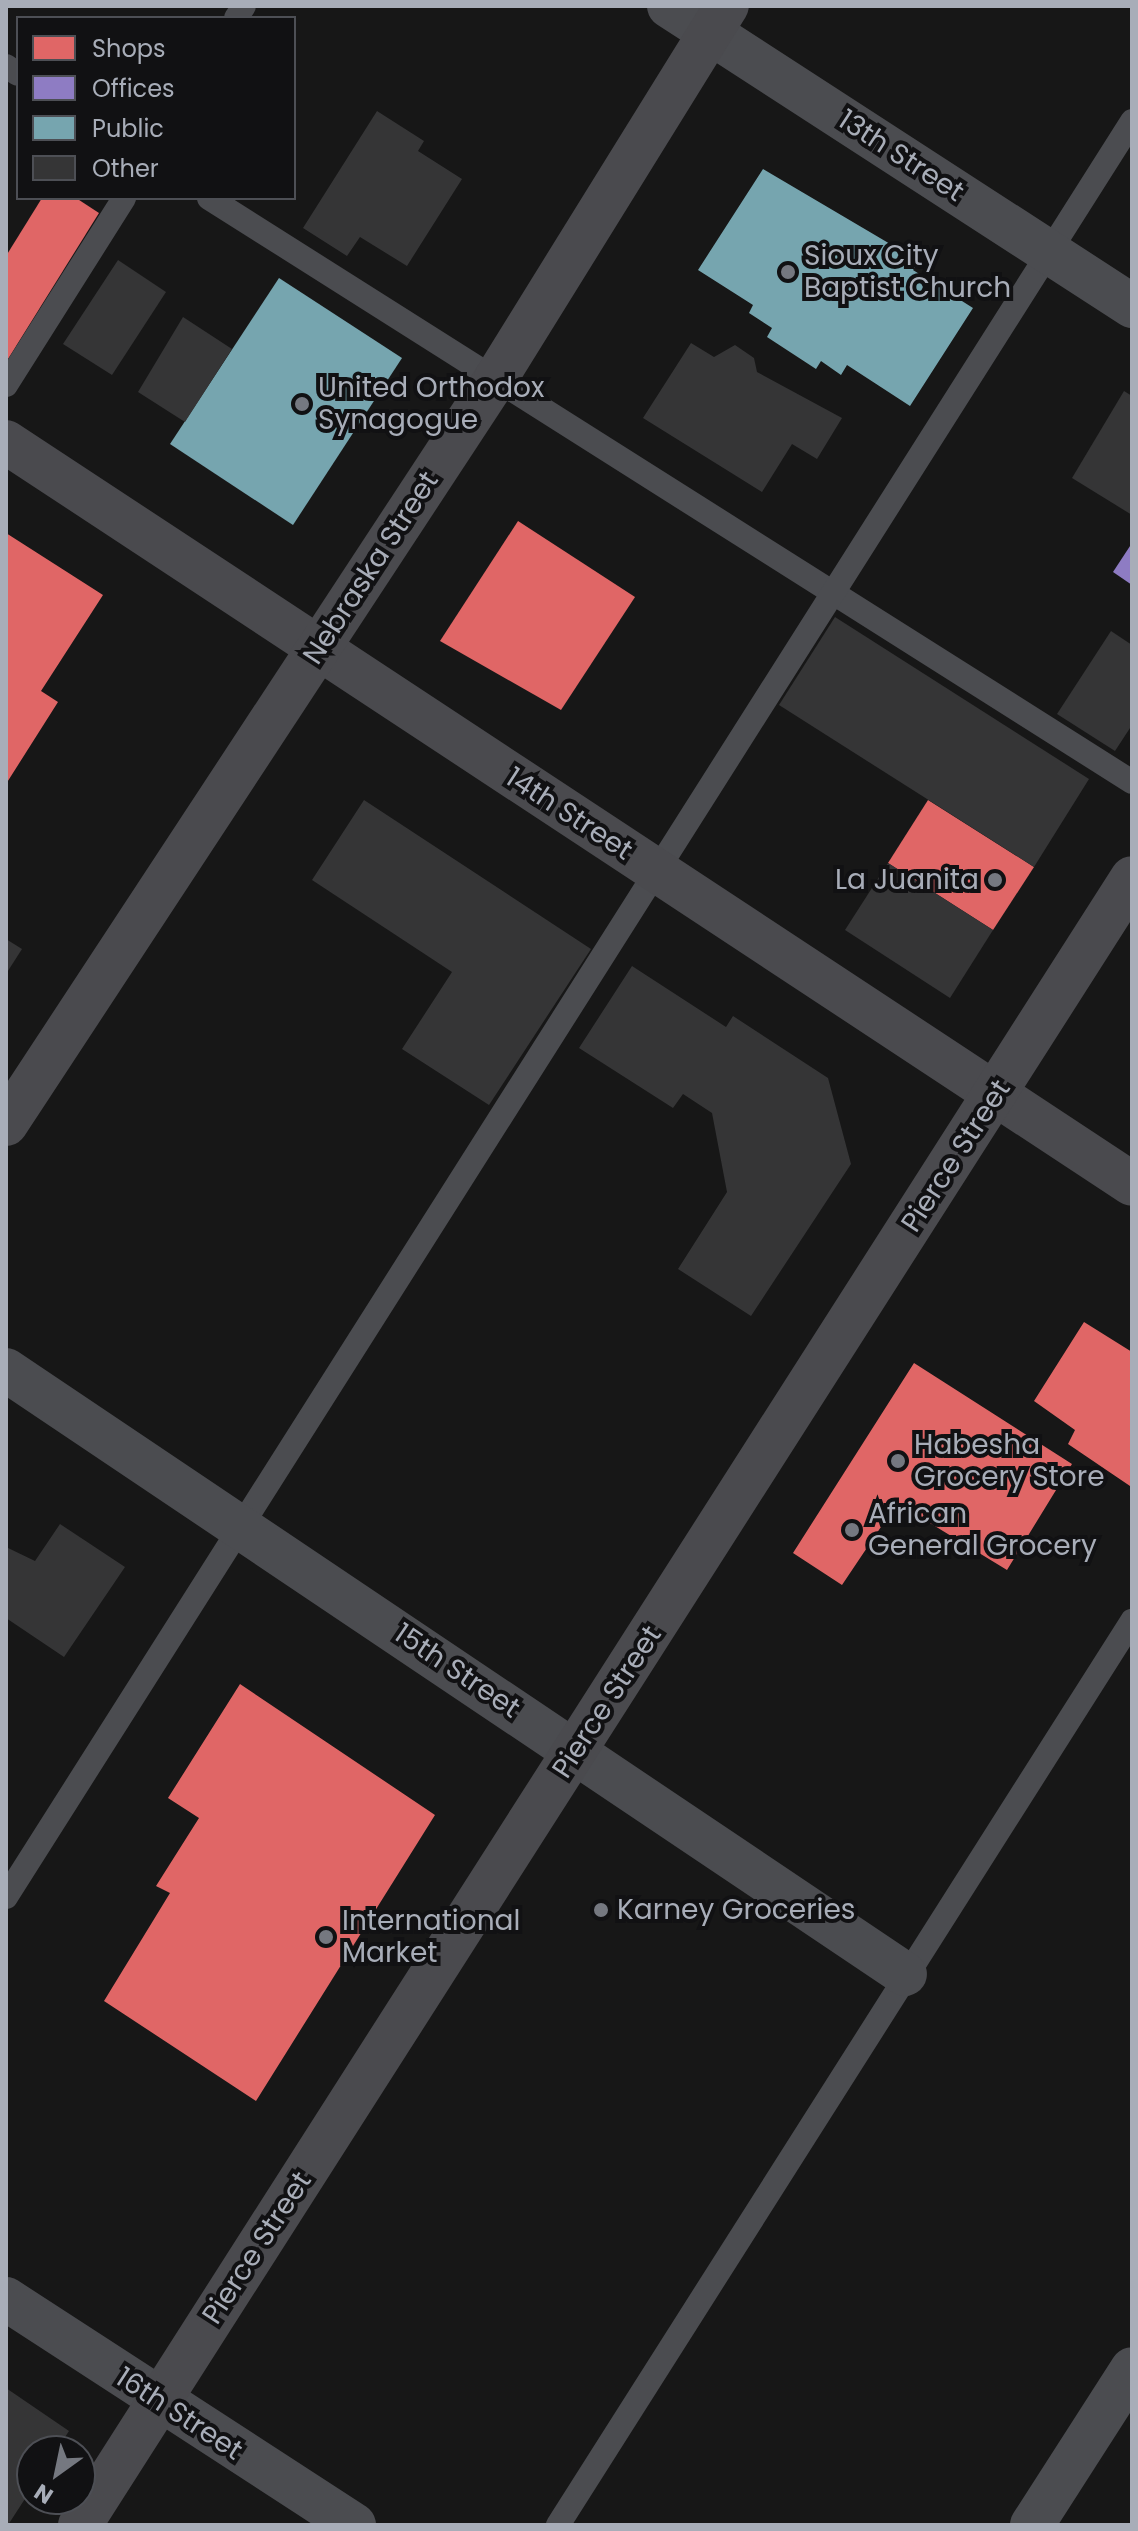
<!DOCTYPE html>
<html>
<head>
<meta charset="utf-8">
<style>
  body { margin:0 }
  #map { position:relative; width:1138px; height:2531px; overflow:hidden; background:#171717; font-family:Poppins,sans-serif }
  div>[style] { position:absolute }
  .shops>* { inset:0; background:#e06666 }
  .offices>* { inset:0; background:#8e7cc3 }
  .public>* { inset:0; background:#76a5af }
  .building>* { inset:0; background:#353536 }
  .lane>* { height:24px; margin:-12px; padding:0 12px; transform-origin:12px; border-radius:12px; background:#4b4c50 }
  .street>* { height:44px; margin:-22px; padding:0 22px; transform-origin:22px; border-radius:22px; background:#4b4c50 }
  .secondary>* { height:44px; margin:-22px; padding:0 22px; transform-origin:22px; border-radius:22px; background:#4a4a4e }
  .dots>* { width:22px; height:22px; translate:-50% -50%; box-sizing:border-box; border:4px solid #111113; border-radius:50% }
  span { translate:-50% -50%; white-space:nowrap; text-align:center; line-height:1.15; -webkit-text-stroke:8px #111113; paint-order:stroke }
  .street-label { font-size:28px; color:#a8adb8 }
  .poi-label { font-size:28px; color:#a8adb8 }
  .left { translate:0 -50%; text-align:left }
  .right { translate:-100% -50%; text-align:right }
  .frame { position:absolute; inset:0; border:8px solid #a8adb8; pointer-events:none }
  .legend { position:absolute; left:16px; top:16px; width:280px; height:184px; box-sizing:border-box; background:#111113; border:2px solid #4d4f55; margin:0; padding:10px 14px; list-style:none; font-size:24px; color:#a8adb8 }
  .legend li { display:flex; align-items:center; gap:16px; height:40px }
  .legend b { width:40px; border:2px solid #4d4f55 }
  .north { position:absolute; left:16px; top:2435px; width:80px; height:80px; box-sizing:border-box; background:#111113; border:2px solid #4d4f55; border-radius:50%; rotate:213deg; font-size:22px; font-weight:700; line-height:32px; text-align:center; color:#a8adb8 }
  .north::after { content:''; display:block; margin:auto; width:28px; height:36px; background:#757880; clip-path:polygon(50% 0,100% 100%,50% 72%,0 100%) }
</style>
</head>
<body>
<div id="map">
  <div class="shops">
    <i style="clip-path:polygon(42px 198px,76px 198px,99px 213px,8px 359px,6px 256px)"></i>
    <i style="clip-path:polygon(518px 521px,635px 597px,561px 710px,440px 641px)"></i>
    <i style="clip-path:polygon(6px 533px,103px 595px,41px 691px,58px 702px,6px 784px)"></i>
    <i style="clip-path:polygon(928px 800px,1034px 867px,993px 930px,888px 863px)"></i>
    <i style="clip-path:polygon(1084px 1322px,1132px 1352px,1130px 1486px,1068px 1444px,1075px 1430px,1034px 1401px)"></i>
    <i style="clip-path:polygon(914px 1363px,1072px 1464px,1007px 1570px,897px 1503px,842px 1585px,793px 1553px)"></i>
    <i style="clip-path:polygon(240px 1684px,435px 1815px,256px 2101px,104px 2001px,170px 1893px,156px 1886px,199px 1818px,168px 1798px)"></i>
  </div>
  <div class="offices">
    <i style="clip-path:polygon(1132px 543px,1132px 585px,1113px 572px)"></i>
  </div>
  <div class="public">
    <i style="clip-path:polygon(763px 169px,919px 261px,913px 270px,973px 308px,910px 406px,847px 365px,841px 375px,821px 361px,816px 369px,767px 337px,772px 328px,749px 313px,753px 305px,698px 270px)"></i>
    <i style="clip-path:polygon(279px 278px,402px 358px,293px 525px,170px 444px)"></i>
  </div>
  <div class="building">
    <i style="clip-path:polygon(377px 111px,424px 141px,418px 151px,462px 179px,407px 266px,360px 237px,347px 256px,303px 228px)"></i>
    <i style="clip-path:polygon(118px 260px,166px 292px,112px 375px,63px 344px)"></i>
    <i style="clip-path:polygon(183px 317px,232px 349px,185px 422px,138px 392px)"></i>
    <i style="clip-path:polygon(691px 343px,714px 357px,735px 345px,754px 358px,757px 372px,842px 418px,817px 459px,792px 444px,762px 492px,643px 418px)"></i>
    <i style="clip-path:polygon(1124px 391px,1132px 396px,1132px 515px,1072px 478px)"></i>
    <i style="clip-path:polygon(835px 617px,1089px 779px,1034px 867px,779px 705px)"></i>
    <i style="clip-path:polygon(1111px 631px,1132px 645px,1132px 725px,1115px 751px,1057px 714px)"></i>
    <i style="clip-path:polygon(364px 800px,591px 949px,489px 1105px,402px 1049px,452px 972px,312px 880px)"></i>
    <i style="clip-path:polygon(888px 863px,993px 930px,950px 998px,845px 930px)"></i>
    <i style="clip-path:polygon(6px 939px,22px 949px,6px 974px)"></i>
    <i style="clip-path:polygon(632px 966px,726px 1027px,733px 1016px,828px 1078px,851px 1164px,751px 1316px,678px 1269px,727px 1192px,712px 1113px,683px 1094px,673px 1108px,579px 1048px)"></i>
    <i style="clip-path:polygon(60px 1524px,125px 1567px,64px 1657px,6px 1618px,6px 1547px,35px 1561px)"></i>
    <i style="clip-path:polygon(6px 2388px,69px 2431px,56px 2451px,32px 2451px,32px 2488px,8px 2525px)"></i>
  </div>
  <div class="lane">
    <i style="left:236px;top:18px;width:14px;rotate:-56deg"></i>
    <i style="left:6px;top:66px;width:14px;rotate:34deg"></i>
    <i style="left:209px;top:198px;width:1092px;rotate:32.32deg"></i>
    <i style="left:6px;top:385px;width:221px;rotate:-57.7deg"></i>
    <i style="left:6px;top:1897px;width:2103px;rotate:-57.62deg"></i>
    <i style="left:558px;top:2525px;width:1071px;rotate:-57.59deg"></i>
  </div>
  <div class="street">
    <i style="left:669px;top:6px;width:552px;rotate:32.94deg"></i>
    <i style="left:6px;top:1370px;width:1083px;rotate:33.9deg"></i>
    <i style="left:6px;top:2299px;width:415px;rotate:33deg"></i>
    <i style="left:1032px;top:2525px;width:185px;rotate:-57.3deg"></i>
  </div>
  <div class="secondary">
    <i style="left:6px;top:442px;width:1348px;rotate:33.38deg"></i>
    <i style="left:6px;top:1124px;width:893px;rotate:-56.7deg"></i>
    <i style="left:496px;top:378px;width:438px;rotate:-58.2deg"></i>
    <i style="left:80px;top:2525px;width:1954px;rotate:-57.43deg"></i>
  </div>
  <div class="dots">
    <i style="left:788px;top:272px;background:#757880"></i>
    <i style="left:302px;top:404px;background:#757880"></i>
    <i style="left:995px;top:880px;background:#757880"></i>
    <i style="left:898px;top:1461px;background:#757880"></i>
    <i style="left:852px;top:1530px;background:#757880"></i>
    <i style="left:601px;top:1910px;background:#757880"></i>
    <i style="left:326px;top:1937px;background:#757880"></i>
  </div>
  <div class="street-label">
    <span style="left:901px;top:156px;rotate:33deg">13th Street</span>
    <span style="left:371px;top:568px;rotate:-57deg">Nebraska Street</span>
    <span style="left:569px;top:814px;rotate:33deg">14th Street</span>
    <span style="left:956px;top:1156px;rotate:-57deg">Pierce Street</span>
    <span style="left:457px;top:1671px;rotate:34deg">15th Street</span>
    <span style="left:607px;top:1702px;rotate:-57deg">Pierce Street</span>
    <span style="left:257px;top:2248px;rotate:-57deg">Pierce Street</span>
    <span style="left:179px;top:2414px;rotate:33deg">16th Street</span>
  </div>
  <div class="poi-label">
    <span class="left" style="left:804px;top:272px">Sioux City<br>Baptist Church</span>
    <span class="left" style="left:318px;top:404px">United Orthodox<br>Synagogue</span>
    <span class="right" style="left:979px;top:880px">La Juanita</span>
    <span class="left" style="left:914px;top:1461px">Habesha<br>Grocery Store</span>
    <span class="left" style="left:868px;top:1530px">African<br>General Grocery</span>
    <span class="left" style="left:617px;top:1910px">Karney Groceries</span>
    <span class="left" style="left:342px;top:1937px">International<br>Market</span>
  </div>
  <div class="frame"></div>
  <ul class="legend">
  <li><b style="height:22px;background:#e06666"></b>Shops</li>
  <li><b style="height:22px;background:#8e7cc3"></b>Offices</li>
  <li><b style="height:22px;background:#76a5af"></b>Public</li>
  <li><b style="height:22px;background:#353536"></b>Other</li>
  </ul>
  <div class="north">N</div>
</div>
</body>
</html>
